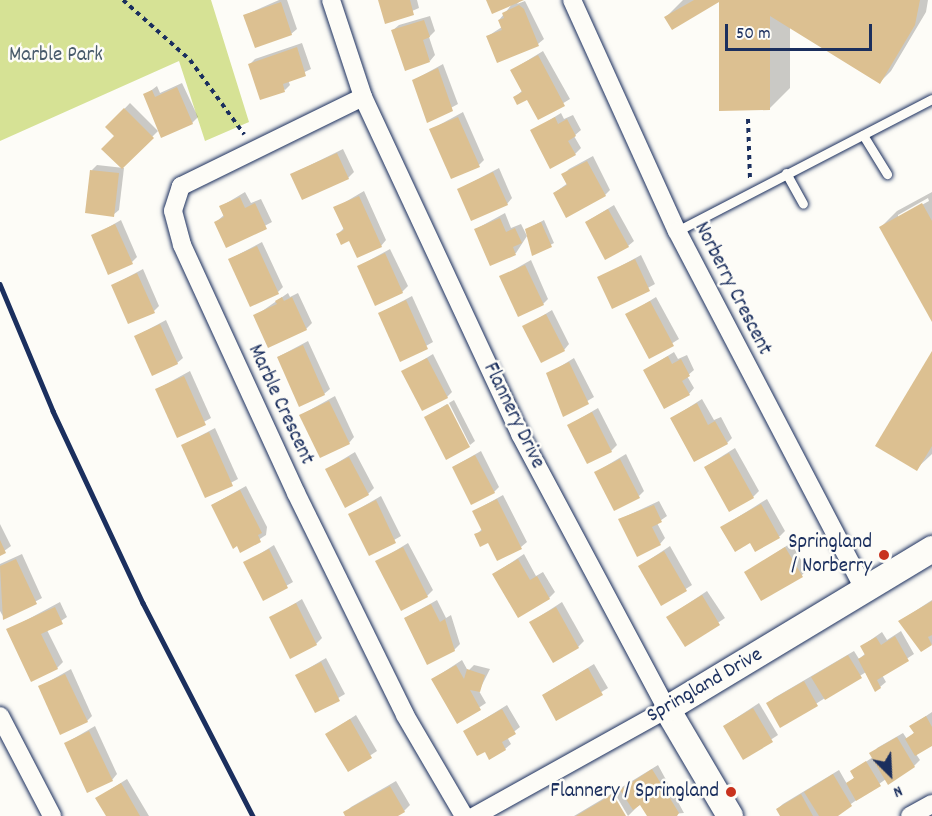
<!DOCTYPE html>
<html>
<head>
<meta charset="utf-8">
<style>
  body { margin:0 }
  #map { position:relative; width:932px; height:816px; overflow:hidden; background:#fdfcf7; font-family:Dekko,sans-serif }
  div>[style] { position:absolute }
  .green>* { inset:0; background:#d6e295 }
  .shadow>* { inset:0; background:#0003 }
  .building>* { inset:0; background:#dcc091 }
  .path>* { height:4px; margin-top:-2px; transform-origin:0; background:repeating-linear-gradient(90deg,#1b2f5e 0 4.5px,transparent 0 9px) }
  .roads { filter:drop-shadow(0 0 2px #1b2f5e) drop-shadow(0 0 2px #1b2f5e) }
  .lane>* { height:9px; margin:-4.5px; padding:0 4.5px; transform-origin:4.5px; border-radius:4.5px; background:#fdfcf7 }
  .street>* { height:18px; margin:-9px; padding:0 9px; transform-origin:9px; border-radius:9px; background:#fdfcf7 }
  .secondary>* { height:26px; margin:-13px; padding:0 13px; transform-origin:13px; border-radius:13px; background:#fdfcf7 }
  .rail>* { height:4.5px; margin:-2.25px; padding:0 2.25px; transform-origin:2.25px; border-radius:2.25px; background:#1b2f5e }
  .dots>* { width:16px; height:16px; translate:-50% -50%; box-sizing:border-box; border:3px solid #fdfcf7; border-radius:50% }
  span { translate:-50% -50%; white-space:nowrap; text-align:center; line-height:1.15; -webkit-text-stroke:5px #fdfcf7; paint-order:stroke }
  .park-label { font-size:21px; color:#4a5c6c }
  .street-label { font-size:21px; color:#1b2f5e }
  .poi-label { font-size:21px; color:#1b2f5e }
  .right { translate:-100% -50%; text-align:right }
  .north { position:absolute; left:860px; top:744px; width:60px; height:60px; -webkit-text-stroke:4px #fdfcf7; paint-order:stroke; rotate:156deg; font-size:16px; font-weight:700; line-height:24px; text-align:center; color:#1b2f5e }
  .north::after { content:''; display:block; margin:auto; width:21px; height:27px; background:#1b2f5e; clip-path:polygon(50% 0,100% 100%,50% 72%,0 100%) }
  .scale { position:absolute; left:725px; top:24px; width:147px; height:27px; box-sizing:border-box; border:3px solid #1b2f5e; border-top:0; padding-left:8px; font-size:18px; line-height:21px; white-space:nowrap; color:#1b2f5e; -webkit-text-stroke:4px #fdfcf7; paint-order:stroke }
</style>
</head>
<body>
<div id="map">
  <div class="green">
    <i style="clip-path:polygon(0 0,211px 0,249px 122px,205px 141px,179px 61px,0 141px)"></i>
  </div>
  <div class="shadow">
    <i style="clip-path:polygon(279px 0,287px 0,297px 29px,291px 34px,245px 15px)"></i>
    <i style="clip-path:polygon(379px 0,417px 0,419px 8px,386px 22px)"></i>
    <i style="clip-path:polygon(488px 0,521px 0,517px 4px,525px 1px,544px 39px,538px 44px,488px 36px,502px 27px,499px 20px,513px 3px)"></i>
    <i style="clip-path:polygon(683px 0,719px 0,666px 17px)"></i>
    <i style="clip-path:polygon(721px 0,928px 0,926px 12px,891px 71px,880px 82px,790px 27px,790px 88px,769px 109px)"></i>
    <i style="clip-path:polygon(430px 16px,435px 31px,429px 37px,435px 55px,430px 61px,393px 30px,399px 25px)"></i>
    <i style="clip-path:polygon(302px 43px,311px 69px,288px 80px,290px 85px,285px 90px,250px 64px,255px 59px)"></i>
    <i style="clip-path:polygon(543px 51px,570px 99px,539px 118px,527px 98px,515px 97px,523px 90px,512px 70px)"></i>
    <i style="clip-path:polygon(443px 64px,458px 104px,427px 121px,414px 80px)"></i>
    <i style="clip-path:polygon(182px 83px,198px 117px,192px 123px,145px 95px,157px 86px,160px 93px)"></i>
    <i style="clip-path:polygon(130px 103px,158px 131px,122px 167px,116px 136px,107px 127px)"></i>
    <i style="clip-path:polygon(463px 112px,484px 160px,479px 165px,430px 130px)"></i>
    <i style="clip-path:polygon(561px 113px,564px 119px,573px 115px,581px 130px,574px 136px,581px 148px,575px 154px,532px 131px)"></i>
    <i style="clip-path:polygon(343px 149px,354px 172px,348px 178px,292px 174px)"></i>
    <i style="clip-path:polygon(593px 156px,610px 190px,605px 195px,554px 193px,568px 183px,563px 175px,569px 169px)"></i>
    <i style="clip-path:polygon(97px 165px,124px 168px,119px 210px,113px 215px,92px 170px)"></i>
    <i style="clip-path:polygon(499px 168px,512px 198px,507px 204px,459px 189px)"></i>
    <i style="clip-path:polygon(364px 191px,386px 240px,381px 246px,338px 234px,344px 228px,335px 208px)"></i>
    <i style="clip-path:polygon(245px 192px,251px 203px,261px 199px,272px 222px,227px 246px,216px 222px,224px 215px,220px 207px)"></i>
    <i style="clip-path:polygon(evenodd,932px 192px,932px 319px,881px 227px,897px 211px,932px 192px,928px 198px,929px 201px,898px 218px,898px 215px,928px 198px)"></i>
    <i style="clip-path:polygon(614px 205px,634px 241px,628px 246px,586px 222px)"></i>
    <i style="clip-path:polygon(505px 213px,511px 228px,521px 224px,527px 236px,516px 253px,491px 264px,476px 229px)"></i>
    <i style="clip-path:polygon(121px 220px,137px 257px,132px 262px,93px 236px)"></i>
    <i style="clip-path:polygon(544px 220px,554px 243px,533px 254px,527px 229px)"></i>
    <i style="clip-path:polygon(262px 242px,283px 287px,278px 292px,230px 259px)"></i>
    <i style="clip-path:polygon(390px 249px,408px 286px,402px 292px,359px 266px)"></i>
    <i style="clip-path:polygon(641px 255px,655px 284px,613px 307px,599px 278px)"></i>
    <i style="clip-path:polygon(531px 260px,548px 299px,543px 304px,501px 277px)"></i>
    <i style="clip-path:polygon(143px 269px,159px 306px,154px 311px,113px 285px)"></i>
    <i style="clip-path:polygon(288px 293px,290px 297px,298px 293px,312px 323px,306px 329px,255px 316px)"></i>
    <i style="clip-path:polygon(412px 296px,433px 342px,401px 360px,380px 313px)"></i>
    <i style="clip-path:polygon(656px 297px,679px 339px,650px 357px,627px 315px)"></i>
    <i style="clip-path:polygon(552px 310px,569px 344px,564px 350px,524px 327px)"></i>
    <i style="clip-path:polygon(166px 320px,183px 358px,177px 363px,136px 336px)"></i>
    <i style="clip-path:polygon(308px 341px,330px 389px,324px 394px,278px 357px)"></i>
    <i style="clip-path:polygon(674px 352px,678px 359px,687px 355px,694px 370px,687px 376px,694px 388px,689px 394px,645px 370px)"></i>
    <i style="clip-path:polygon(433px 354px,452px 392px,447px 397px,403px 372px)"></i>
    <i style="clip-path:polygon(932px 354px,932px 454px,916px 469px)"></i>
    <i style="clip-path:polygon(574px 358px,594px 397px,564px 415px,548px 374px)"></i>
    <i style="clip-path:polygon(190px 371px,211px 418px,178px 436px,157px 389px)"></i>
    <i style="clip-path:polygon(335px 396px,354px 437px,349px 443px,301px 415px)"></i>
    <i style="clip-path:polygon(702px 399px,714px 420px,721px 417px,732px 438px,727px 443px,672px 418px)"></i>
    <i style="clip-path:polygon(454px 400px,475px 441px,470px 445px,449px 403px)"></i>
    <i style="clip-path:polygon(447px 404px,468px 446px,426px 417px)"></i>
    <i style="clip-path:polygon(598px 408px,617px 445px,611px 451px,569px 425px)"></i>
    <i style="clip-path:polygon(215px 428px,238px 479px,206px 496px,183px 445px)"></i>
    <i style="clip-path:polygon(735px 448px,759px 491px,753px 497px,705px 467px)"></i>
    <i style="clip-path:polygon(481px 451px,499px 487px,494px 492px,453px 467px)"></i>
    <i style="clip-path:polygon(355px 452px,374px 488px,368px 494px,327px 469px)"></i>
    <i style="clip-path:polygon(626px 454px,644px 491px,639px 496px,596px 472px)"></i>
    <i style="clip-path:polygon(246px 486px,267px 527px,266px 535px,241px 551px,212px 505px)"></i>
    <i style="clip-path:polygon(503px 495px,527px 542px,521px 547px,476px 535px,482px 529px,474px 511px)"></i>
    <i style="clip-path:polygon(381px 496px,401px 536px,370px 554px,350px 514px)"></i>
    <i style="clip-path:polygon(767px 499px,785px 531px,780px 536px,756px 550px,751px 541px,722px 527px)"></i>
    <i style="clip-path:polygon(659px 501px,667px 516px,657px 523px,665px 538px,660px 544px,620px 519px)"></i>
    <i style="clip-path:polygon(0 524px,11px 546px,0 554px)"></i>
    <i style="clip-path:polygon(408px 543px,433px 590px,427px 596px,377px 562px)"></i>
    <i style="clip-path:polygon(791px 543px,807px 570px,802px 575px,746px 572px)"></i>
    <i style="clip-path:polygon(274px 545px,293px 582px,263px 599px,245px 563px)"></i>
    <i style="clip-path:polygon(670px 546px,692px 585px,662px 604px,640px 566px)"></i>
    <i style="clip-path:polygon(22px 554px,42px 598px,4px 618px,0 611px,0 564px)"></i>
    <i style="clip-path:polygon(524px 554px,536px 576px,543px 572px,555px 592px,549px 598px,494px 574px)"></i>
    <i style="clip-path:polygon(707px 591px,725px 618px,685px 645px,668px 617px)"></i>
    <i style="clip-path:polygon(302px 599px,322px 638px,316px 644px,271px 618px)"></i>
    <i style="clip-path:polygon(437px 600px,446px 618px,451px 615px,460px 644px,454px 650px,405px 618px)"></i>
    <i style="clip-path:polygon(932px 600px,932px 644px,921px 650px,900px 621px)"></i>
    <i style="clip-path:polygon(60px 602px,67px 617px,47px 630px,63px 662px,57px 668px,8px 630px)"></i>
    <i style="clip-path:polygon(562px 602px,584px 641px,578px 647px,531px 622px)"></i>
    <i style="clip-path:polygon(901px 631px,914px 654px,882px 675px,886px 682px,880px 687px,866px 672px,781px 726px,768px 704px,774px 698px,854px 651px,859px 659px,866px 653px,862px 646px,882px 632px,887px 640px)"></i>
    <i style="clip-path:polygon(326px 658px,345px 694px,316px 711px,297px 675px)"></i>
    <i style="clip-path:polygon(462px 660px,468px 671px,474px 665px,490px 669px,479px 691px,486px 703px,457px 722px,433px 679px)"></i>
    <i style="clip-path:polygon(594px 664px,608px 688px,557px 719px,543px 695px)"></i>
    <i style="clip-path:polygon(71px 669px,92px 716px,87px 721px,39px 687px)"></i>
    <i style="clip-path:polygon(759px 703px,778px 735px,743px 758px,724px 726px)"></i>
    <i style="clip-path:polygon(507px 705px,520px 727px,507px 737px,511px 744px,505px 749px,485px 750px,465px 731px)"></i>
    <i style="clip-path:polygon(932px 712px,932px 744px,916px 754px,920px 760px,914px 766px,886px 779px,834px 816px,781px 816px,777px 809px,783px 804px,839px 770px,847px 784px,855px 777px,852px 771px,873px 757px,877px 748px,903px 733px,907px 739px,915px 732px,911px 726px)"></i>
    <i style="clip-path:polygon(356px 715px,377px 751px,348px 770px,327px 734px)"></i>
    <i style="clip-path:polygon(95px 726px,117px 774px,112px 780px,66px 743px)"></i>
    <i style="clip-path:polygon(658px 765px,684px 813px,649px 816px,641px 803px,628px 816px,614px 792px)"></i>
    <i style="clip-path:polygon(127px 779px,149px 816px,108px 816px,97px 798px)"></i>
    <i style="clip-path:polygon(396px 781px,410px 805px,404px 811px,395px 816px,347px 816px,345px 813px,351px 807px)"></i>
    <i style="clip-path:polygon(611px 794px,625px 816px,574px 816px)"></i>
  </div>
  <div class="building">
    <i style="clip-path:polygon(378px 0,410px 0,414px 15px,385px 24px)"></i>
    <i style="clip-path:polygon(486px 0,524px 0,492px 14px)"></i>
    <i style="clip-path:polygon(694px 0,920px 0,915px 25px,880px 84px,770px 16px,770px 110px,719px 111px,719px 2px,672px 30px,664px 17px)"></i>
    <i style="clip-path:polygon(281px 2px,292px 35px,255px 48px,243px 15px)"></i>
    <i style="clip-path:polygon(519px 5px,524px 9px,539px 46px,497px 63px,486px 36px,502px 30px,498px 20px,504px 18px,502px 13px)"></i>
    <i style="clip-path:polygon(424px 20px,430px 37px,423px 40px,430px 62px,405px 71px,391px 30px)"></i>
    <i style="clip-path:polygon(297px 47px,306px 76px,283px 84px,285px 92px,260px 100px,248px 64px)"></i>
    <i style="clip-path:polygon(538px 55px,565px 106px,538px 120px,527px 100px,517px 105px,513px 97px,522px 92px,510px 70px)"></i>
    <i style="clip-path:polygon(438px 68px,453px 111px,427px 123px,412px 80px)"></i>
    <i style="clip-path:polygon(177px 87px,193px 124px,161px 138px,143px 94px,152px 90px,155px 97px)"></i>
    <i style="clip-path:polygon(124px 108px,154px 138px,122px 169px,101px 149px,114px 136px,105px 127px)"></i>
    <i style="clip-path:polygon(458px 117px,480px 167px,451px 179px,429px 129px)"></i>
    <i style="clip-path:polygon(555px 117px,558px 124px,567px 119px,576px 136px,568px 141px,576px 155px,550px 169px,530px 130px)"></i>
    <i style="clip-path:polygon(337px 153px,349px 179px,302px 200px,290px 174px)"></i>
    <i style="clip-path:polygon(587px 161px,606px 196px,566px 218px,553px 193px,567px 185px,561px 174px)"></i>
    <i style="clip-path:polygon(90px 170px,119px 173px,114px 217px,85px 213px)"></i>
    <i style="clip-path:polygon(493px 172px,508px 205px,471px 221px,457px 189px)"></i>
    <i style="clip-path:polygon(359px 196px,382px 247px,357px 258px,349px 241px,341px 245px,336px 234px,344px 230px,333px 207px)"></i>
    <i style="clip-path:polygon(240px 197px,245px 208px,255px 203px,267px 229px,226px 248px,214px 222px,224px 217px,219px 206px)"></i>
    <i style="clip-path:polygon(922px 203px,932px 221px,932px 322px,879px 227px)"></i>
    <i style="clip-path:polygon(608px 209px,629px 247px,605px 260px,585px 222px)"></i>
    <i style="clip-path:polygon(500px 218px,506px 232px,515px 228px,522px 243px,513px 247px,516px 255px,490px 266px,474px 229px)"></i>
    <i style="clip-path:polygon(541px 222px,552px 247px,532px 256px,525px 229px)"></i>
    <i style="clip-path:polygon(115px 224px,133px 264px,108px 275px,91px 235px)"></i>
    <i style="clip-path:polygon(257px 246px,279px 294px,250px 307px,228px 259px)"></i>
    <i style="clip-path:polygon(385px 253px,403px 293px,375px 306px,357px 266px)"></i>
    <i style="clip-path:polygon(635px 259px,650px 291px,612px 309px,597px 277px)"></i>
    <i style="clip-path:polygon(525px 265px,544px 305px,518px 317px,499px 276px)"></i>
    <i style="clip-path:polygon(137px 273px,155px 313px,128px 324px,111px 285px)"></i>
    <i style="clip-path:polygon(282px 297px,284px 301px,292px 297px,307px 330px,268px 348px,253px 315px,277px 304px,275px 301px)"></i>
    <i style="clip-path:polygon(406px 300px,428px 349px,400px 362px,378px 313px)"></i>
    <i style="clip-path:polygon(650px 301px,674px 346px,649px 359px,625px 314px)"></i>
    <i style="clip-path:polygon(546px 314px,565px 351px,541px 363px,522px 326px)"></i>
    <i style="clip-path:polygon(160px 324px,178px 364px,152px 376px,134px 336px)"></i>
    <i style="clip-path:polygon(303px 345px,325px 395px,299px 407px,277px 357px)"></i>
    <i style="clip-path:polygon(932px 351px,932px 446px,917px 471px,875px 446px)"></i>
    <i style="clip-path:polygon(668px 356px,672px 364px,681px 359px,690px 376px,682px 381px,690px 395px,664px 409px,643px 370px)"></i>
    <i style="clip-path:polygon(427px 358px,448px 398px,422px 411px,401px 371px)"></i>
    <i style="clip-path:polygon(569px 362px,589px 404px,563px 417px,546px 373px)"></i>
    <i style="clip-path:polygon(184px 376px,206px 425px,177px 438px,155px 389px)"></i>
    <i style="clip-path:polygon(329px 401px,350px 444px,320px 458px,299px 415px)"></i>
    <i style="clip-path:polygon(697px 403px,708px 425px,715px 421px,728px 444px,694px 462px,670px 418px)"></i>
    <i style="clip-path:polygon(448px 404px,470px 447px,446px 460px,424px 417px)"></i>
    <i style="clip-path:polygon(592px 412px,612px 452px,587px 464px,567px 425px)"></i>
    <i style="clip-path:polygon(209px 432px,233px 486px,205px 498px,181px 445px)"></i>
    <i style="clip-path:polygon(729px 453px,754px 498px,729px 512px,704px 467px)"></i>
    <i style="clip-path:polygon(475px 455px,495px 493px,471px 505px,452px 467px)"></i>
    <i style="clip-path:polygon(349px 457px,369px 495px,345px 508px,325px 469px)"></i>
    <i style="clip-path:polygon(620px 459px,640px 498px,614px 511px,594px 472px)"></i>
    <i style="clip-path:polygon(240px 490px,262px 533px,258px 535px,261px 542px,240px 553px,237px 546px,233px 549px,211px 505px)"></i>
    <i style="clip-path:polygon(497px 499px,522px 549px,497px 561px,488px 543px,480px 547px,474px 534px,482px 531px,472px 511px)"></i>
    <i style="clip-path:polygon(376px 500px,396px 543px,369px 556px,348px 514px)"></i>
    <i style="clip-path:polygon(761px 504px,780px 538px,755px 552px,750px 543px,735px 552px,720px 527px)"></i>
    <i style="clip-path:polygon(654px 505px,662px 522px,652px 527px,661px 545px,637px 557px,618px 519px)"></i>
    <i style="clip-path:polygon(0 540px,6px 553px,0 556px)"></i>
    <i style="clip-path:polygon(403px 547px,428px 597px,401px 611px,375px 561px)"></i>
    <i style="clip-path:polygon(785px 547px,803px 577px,761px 601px,744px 572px)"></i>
    <i style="clip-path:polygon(269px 549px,288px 588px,263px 601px,243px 562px)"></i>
    <i style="clip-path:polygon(664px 551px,687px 591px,661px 606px,638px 566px)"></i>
    <i style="clip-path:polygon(16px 559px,37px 604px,3px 620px,0 566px)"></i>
    <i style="clip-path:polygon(518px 559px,530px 580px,537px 576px,550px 599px,518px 618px,492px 574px)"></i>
    <i style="clip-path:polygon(702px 595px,720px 625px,685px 647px,666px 617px)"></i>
    <i style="clip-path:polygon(932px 601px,932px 635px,928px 637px,932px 645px,921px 652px,898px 621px)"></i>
    <i style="clip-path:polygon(296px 603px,317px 645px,290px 659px,269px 617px)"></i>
    <i style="clip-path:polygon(431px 604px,440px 622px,445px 619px,455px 651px,427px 665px,404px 618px)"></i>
    <i style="clip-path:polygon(55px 607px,63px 624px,41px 634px,58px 669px,31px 682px,6px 629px)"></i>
    <i style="clip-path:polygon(556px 607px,579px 648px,553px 663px,529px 622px)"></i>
    <i style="clip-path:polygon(895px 636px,909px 661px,877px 680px,881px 688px,875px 692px,858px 659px,865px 655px,860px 646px,876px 637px,881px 645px)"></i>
    <i style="clip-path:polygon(848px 655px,862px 678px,825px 700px,811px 677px)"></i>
    <i style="clip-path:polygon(321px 662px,340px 701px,315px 713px,295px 675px)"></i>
    <i style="clip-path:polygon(456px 665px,464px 679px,467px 669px,485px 675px,480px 692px,470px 690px,481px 710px,457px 724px,431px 679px)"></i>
    <i style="clip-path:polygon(588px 668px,603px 695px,556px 721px,542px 695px)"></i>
    <i style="clip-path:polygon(65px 674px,88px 722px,60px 735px,38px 686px)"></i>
    <i style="clip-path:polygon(804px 681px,818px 706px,780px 728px,766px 703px)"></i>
    <i style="clip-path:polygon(753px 708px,773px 742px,743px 760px,723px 726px)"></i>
    <i style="clip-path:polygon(502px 709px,516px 734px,502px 742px,506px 750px,489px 760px,485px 752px,477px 756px,463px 731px)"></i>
    <i style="clip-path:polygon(926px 716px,932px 727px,932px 746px,915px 756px,905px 739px,914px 733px,909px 726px)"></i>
    <i style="clip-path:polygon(350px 719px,372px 758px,348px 772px,325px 734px)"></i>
    <i style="clip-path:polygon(89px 731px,113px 781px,87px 793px,64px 743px)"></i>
    <i style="clip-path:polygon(897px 737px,915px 767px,888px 785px,869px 753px)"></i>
    <i style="clip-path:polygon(866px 761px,881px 786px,856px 801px,846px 783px,854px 778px,850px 771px)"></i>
    <i style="clip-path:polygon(652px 769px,679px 813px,677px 816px,647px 816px,640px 805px,633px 810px,620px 790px)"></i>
    <i style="clip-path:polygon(833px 774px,852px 806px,838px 816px,819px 816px,804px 792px)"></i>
    <i style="clip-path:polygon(121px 783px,140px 816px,106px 816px,95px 798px)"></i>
    <i style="clip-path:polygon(390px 786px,405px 812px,398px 816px,345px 816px,343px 812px)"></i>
    <i style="clip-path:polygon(613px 794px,626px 816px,576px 816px)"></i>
    <i style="clip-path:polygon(801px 794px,813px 816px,780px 816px,776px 809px)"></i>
  </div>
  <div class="path">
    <i style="left:123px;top:0;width:90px;rotate:41.8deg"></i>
    <i style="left:190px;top:60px;width:92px;rotate:53.9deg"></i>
    <i style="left:748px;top:119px;width:59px;rotate:88.1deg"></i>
  </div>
  <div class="roads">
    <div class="lane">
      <i style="left:863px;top:135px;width:46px;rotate:58.4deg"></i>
      <i style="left:786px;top:173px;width:35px;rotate:61deg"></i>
      <i style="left:677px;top:231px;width:287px;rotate:-27.4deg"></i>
    </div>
    <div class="street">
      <i style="left:331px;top:0;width:102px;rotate:71.7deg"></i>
      <i style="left:363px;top:97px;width:372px;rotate:65deg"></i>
      <i style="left:520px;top:434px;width:312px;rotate:61.9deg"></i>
      <i style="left:667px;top:709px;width:220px;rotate:150.9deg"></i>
      <i style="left:572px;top:0;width:254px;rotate:65.6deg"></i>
      <i style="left:677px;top:231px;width:406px;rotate:62.4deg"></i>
      <i style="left:363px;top:97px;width:203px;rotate:153.9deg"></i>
      <i style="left:181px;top:186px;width:26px;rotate:108deg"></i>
      <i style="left:173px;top:211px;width:35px;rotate:75deg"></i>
      <i style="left:182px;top:245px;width:273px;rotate:65.3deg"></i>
      <i style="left:296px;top:493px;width:247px;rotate:63.8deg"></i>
      <i style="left:405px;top:715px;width:117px;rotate:59.7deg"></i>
      <i style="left:0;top:716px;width:113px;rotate:62.5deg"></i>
      <i style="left:910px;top:816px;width:25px;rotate:-29deg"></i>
    </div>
    <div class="secondary">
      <i style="left:730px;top:816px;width:124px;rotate:-120.5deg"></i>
      <i style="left:667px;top:709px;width:310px;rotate:-31.1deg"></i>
    </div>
  </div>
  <div class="rail">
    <i style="left:0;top:284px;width:138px;rotate:67.3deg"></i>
    <i style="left:53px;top:411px;width:212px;rotate:64.9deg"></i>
    <i style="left:143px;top:603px;width:240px;rotate:62.7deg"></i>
  </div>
  <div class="dots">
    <i style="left:884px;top:555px;background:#c8321e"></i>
    <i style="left:731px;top:792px;background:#c8321e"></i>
  </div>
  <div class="park-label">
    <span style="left:56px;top:56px">Marble Park</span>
  </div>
  <div class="street-label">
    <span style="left:732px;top:289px;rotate:63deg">Norberry Crescent</span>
    <span style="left:280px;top:405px;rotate:65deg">Marble Crescent</span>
    <span style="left:513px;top:416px;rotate:64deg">Flannery Drive</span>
    <span style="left:705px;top:686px;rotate:-30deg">Springland Drive</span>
  </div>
  <div class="poi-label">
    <span class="right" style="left:872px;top:555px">Springland<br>/ Norberry</span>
    <span class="right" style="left:719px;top:792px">Flannery / Springland</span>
  </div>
  <div class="north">N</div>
  <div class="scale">50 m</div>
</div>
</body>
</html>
